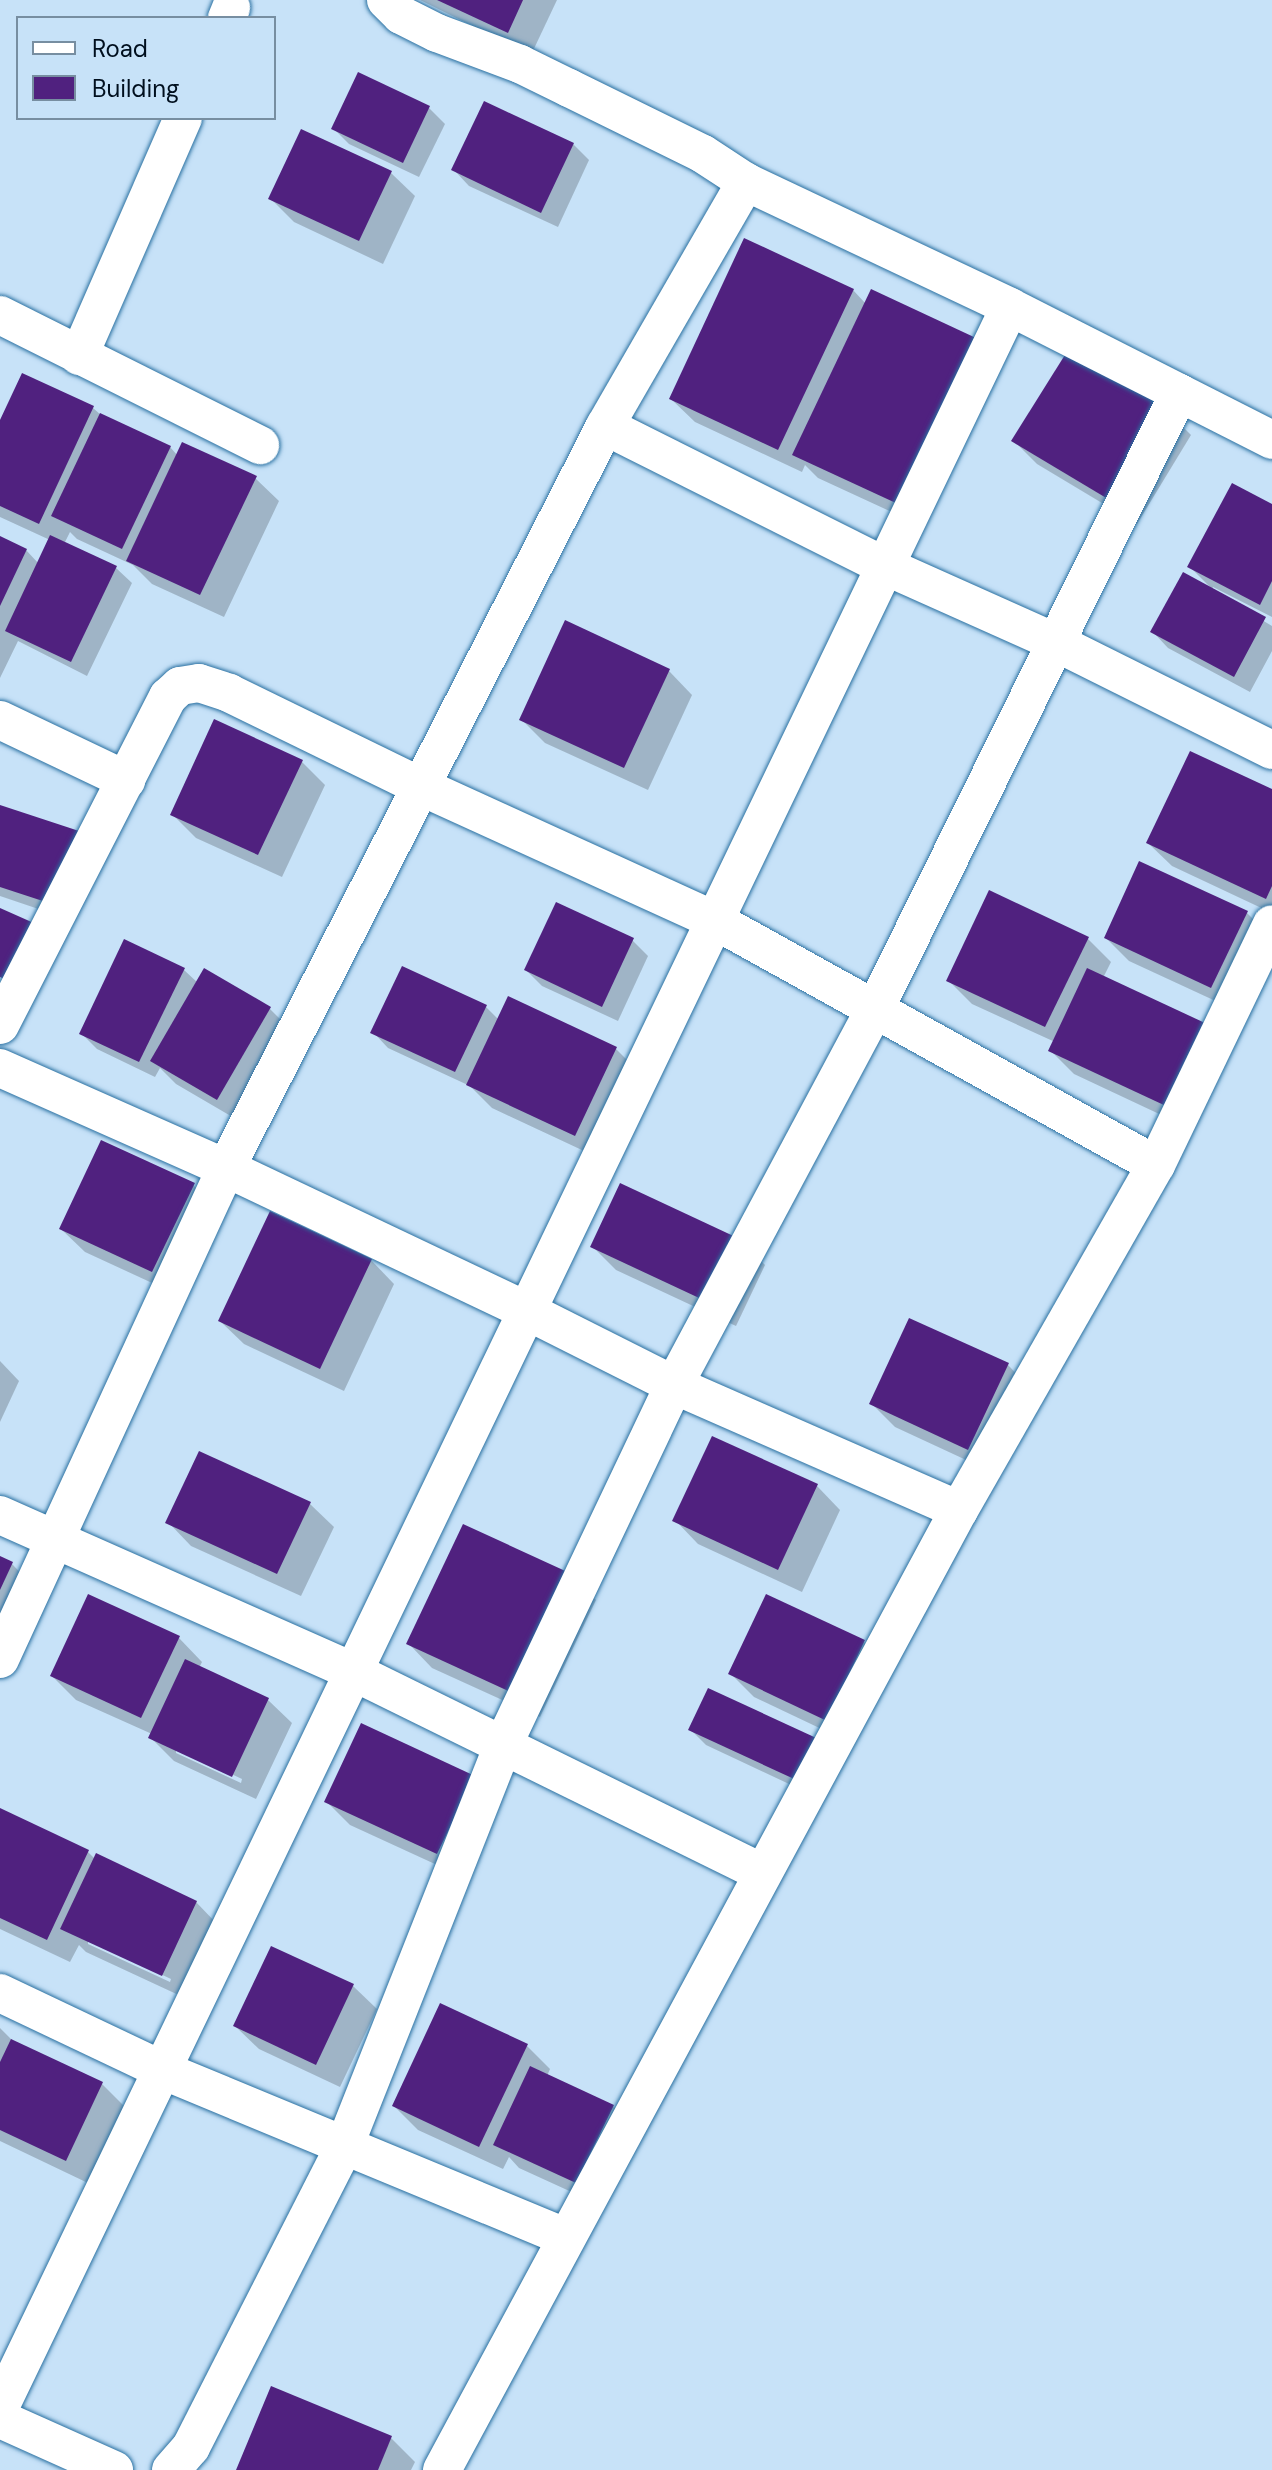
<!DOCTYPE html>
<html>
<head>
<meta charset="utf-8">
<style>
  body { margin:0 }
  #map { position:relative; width:1272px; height:2470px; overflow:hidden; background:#c7e2f8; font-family:"DM Sans",sans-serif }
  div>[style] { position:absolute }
  .shadow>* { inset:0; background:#0003 }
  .building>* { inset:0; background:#50217f }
  .roads { filter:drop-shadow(0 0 2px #2970a1) drop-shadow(0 0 2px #2970a1) }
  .minor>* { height:38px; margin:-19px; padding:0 19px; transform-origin:19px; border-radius:19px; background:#fff }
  span { translate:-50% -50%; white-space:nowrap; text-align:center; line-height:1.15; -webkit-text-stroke:8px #c7e2f8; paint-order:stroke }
  .legend { position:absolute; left:16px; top:16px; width:260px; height:104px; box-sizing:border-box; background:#c7e2f8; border:2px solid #778ea1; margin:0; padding:10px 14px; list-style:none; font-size:24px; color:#000f1e }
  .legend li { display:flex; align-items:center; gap:16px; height:40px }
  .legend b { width:40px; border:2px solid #778ea1 }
</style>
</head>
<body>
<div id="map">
  <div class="shadow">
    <i style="clip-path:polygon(420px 0,557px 0,531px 55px)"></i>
    <i style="clip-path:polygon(429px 108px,445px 124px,419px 177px,349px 144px,333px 128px)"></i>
    <i style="clip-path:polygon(302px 132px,391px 173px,415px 196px,383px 264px,294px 222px,271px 199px)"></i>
    <i style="clip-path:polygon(573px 144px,589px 160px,558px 227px,469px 186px,454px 170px)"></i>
    <i style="clip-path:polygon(853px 290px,866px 304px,922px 526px,818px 478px,805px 465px,802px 472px,695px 422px,671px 399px)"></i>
    <i style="clip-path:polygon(93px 408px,101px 415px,170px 447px,178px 456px,255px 478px,279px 501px,224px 617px,152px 584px,133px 565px,77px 539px,70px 532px,64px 544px,116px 568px,132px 583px,87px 676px,18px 641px,0 678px,0 538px,26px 550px,39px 564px,50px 540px,0 517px,0 425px)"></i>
    <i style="clip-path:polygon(1168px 412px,1191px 435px,1137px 524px,1037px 464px,1014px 441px)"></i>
    <i style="clip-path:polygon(1272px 506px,1272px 617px,1213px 587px,1212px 590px,1272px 626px,1272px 651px,1250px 692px,1168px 648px,1153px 632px,1212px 589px,1190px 567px)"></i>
    <i style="clip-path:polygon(669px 671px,692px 695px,648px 790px,545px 743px,521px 719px)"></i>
    <i style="clip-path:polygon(302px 762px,325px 785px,282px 877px,196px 838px,172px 814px)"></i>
    <i style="clip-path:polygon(1272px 792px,1272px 913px,1172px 866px,1148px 843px)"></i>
    <i style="clip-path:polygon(0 812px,71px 920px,0 896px)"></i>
    <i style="clip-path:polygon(1247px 913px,1270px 936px,1235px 1010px,1129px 961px,1106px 938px)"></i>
    <i style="clip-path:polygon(1087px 938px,1111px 962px,1103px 978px,1189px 1128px,1074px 1074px,1051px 1051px,1055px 1042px,972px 1004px,948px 980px)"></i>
    <i style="clip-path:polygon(632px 940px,648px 956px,618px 1021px,542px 986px,526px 970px)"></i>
    <i style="clip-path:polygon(184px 970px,198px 983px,205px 971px,270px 1009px,293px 1032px,241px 1122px,176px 1084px,160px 1068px,155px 1077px,97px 1049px,81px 1033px)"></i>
    <i style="clip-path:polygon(509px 999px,616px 1049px,640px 1073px,599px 1158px,492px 1108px,470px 1086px,388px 1048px,373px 1032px,486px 1007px,499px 1020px)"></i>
    <i style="clip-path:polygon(193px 1185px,217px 1209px,176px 1294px,85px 1252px,61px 1229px)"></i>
    <i style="clip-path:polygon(741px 1241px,765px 1265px,736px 1326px,616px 1270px,593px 1247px)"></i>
    <i style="clip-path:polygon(371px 1260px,394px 1284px,344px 1391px,244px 1344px,220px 1321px)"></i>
    <i style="clip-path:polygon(0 1361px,19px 1381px,0 1422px)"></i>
    <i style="clip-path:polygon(1008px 1365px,1031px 1389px,992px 1472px,895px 1427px,871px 1403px)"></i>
    <i style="clip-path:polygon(817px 1486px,840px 1510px,802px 1592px,698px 1544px,675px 1520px)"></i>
    <i style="clip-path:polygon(310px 1504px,334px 1527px,301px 1596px,191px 1546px,168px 1522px)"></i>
    <i style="clip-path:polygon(0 1559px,12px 1564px,35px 1588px,0 1663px)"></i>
    <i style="clip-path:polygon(573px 1576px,596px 1600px,540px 1717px,432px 1668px,409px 1644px)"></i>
    <i style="clip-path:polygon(evenodd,179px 1638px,202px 1662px,199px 1668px,268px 1700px,292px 1723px,256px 1799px,174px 1761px,150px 1737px,152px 1734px,76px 1700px,52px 1676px,179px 1638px,176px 1748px,242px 1779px,241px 1783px,176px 1753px,176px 1748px)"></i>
    <i style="clip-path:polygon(864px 1642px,888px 1665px,851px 1743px,754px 1697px,731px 1674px)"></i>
    <i style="clip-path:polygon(709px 1691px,821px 1799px,706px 1745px,690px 1729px)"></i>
    <i style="clip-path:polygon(473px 1778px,461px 1876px,350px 1825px,326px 1801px)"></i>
    <i style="clip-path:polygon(evenodd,0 1810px,88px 1852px,95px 1859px,196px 1902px,219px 1926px,185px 1998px,86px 1952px,79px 1945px,70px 1962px,0 1929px,0 1810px,88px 1940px,171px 1979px,170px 1982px,88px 1944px,88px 1940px)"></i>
    <i style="clip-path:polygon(353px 1986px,377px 2009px,340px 2087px,259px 2049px,235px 2026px)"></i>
    <i style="clip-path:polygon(0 2028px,16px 2044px,102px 2084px,126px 2108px,90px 2184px,0 2141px)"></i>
    <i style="clip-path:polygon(526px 2045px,550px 2069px,547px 2076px,613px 2106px,637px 2130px,600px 2205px,519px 2168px,509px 2157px,503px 2169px,418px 2130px,394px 2106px)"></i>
    <i style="clip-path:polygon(272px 2389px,391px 2438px,415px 2462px,411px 2470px,238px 2470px)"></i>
  </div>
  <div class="building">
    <i style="clip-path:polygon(437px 0,523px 0,508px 33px)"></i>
    <i style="clip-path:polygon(358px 72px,430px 106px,403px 163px,331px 129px)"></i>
    <i style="clip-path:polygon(484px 101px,574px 143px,541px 213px,451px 170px)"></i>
    <i style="clip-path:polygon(301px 129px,392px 171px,359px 241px,268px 199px)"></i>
    <i style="clip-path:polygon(744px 238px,854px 289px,778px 450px,669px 399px)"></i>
    <i style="clip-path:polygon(871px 289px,976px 338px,898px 504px,792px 455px)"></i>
    <i style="clip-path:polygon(1068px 350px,1169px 410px,1113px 502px,1011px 441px)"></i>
    <i style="clip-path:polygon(22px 373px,94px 406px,39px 524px,0 506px,0 420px)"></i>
    <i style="clip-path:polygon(100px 413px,171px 446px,122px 549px,51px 516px)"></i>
    <i style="clip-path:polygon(182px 442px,257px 476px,200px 595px,126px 561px)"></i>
    <i style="clip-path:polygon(1232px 483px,1272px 504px,1272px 581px,1260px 605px,1187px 567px)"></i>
    <i style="clip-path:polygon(50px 535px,117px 566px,71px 662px,5px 631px)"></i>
    <i style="clip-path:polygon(0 536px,27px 549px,0 606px)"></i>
    <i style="clip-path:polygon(1183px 572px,1266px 617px,1234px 677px,1150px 632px)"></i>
    <i style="clip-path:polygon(565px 620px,670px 669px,624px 768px,519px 720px)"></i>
    <i style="clip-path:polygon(214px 719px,303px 760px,258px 855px,170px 815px)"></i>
    <i style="clip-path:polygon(1190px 751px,1272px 789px,1272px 886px,1266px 899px,1146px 843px)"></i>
    <i style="clip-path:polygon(0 805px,79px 831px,55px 905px,0 887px)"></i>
    <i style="clip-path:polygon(1139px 861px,1248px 911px,1211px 988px,1104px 938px)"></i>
    <i style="clip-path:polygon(989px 890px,1089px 937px,1045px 1027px,946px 981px)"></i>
    <i style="clip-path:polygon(556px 902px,634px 938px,602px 1007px,524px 970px)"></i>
    <i style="clip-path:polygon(0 908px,36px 924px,9px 981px,0 977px)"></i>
    <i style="clip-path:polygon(124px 939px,185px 968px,139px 1062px,79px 1034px)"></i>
    <i style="clip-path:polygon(402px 966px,487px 1005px,455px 1072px,370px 1033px)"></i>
    <i style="clip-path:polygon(204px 968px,271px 1007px,217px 1100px,150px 1061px)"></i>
    <i style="clip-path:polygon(1087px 968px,1205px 1023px,1166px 1106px,1048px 1051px)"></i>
    <i style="clip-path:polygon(508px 996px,617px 1047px,575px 1136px,466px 1085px)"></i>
    <i style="clip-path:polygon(101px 1140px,195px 1183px,152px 1272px,59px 1229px)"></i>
    <i style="clip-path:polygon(620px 1183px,742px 1240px,712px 1304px,590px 1247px)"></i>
    <i style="clip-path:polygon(270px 1211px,372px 1259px,320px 1369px,218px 1321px)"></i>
    <i style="clip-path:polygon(909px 1318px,1009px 1363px,968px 1450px,869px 1404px)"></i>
    <i style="clip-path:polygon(712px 1436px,818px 1484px,778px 1570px,672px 1521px)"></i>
    <i style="clip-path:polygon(199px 1451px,311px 1502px,277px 1574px,165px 1523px)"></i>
    <i style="clip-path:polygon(463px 1524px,574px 1575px,517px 1695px,406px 1644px)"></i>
    <i style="clip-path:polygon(0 1556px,13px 1562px,0 1590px)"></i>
    <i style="clip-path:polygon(88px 1594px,180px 1636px,141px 1718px,50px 1676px)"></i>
    <i style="clip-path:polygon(766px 1594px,865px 1640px,827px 1721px,728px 1674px)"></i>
    <i style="clip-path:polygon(185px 1659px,269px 1698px,232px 1777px,148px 1738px)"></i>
    <i style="clip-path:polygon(708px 1688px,825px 1742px,805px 1784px,688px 1730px)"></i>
    <i style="clip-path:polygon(361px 1723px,475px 1776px,437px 1854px,324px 1802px)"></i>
    <i style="clip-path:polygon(0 1808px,89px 1850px,47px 1940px,0 1918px)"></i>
    <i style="clip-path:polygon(96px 1853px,197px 1901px,162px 1976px,60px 1929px)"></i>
    <i style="clip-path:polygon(271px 1946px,354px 1984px,316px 2065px,233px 2026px)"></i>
    <i style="clip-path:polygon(440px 2003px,528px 2044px,479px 2147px,392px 2106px)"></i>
    <i style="clip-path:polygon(11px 2039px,103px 2082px,66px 2161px,0 2130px,0 2062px)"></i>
    <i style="clip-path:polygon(530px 2066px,614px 2105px,576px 2183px,493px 2145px)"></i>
    <i style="clip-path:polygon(271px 2386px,392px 2436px,378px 2470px,236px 2470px)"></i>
  </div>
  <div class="roads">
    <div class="minor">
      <i style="left:386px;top:0;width:21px;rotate:45deg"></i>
      <i style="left:401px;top:15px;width:40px;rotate:26.6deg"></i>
      <i style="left:437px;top:33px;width:89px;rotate:20.5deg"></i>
      <i style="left:520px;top:64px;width:55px;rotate:26.1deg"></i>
      <i style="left:569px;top:88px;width:149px;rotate:26.2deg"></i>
      <i style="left:703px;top:154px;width:51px;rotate:33.1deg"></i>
      <i style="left:746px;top:182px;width:292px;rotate:25.3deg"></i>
      <i style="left:1010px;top:307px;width:294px;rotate:26.9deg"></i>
      <i style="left:227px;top:18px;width:11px;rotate:-68deg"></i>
      <i style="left:0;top:315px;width:291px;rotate:26.6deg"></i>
      <i style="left:79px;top:356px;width:260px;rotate:-66.4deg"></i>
      <i style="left:605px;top:426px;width:313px;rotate:26.6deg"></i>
      <i style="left:885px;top:566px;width:188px;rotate:24.1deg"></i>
      <i style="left:1057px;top:643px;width:240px;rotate:26.5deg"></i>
      <i style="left:0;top:720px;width:140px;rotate:25.5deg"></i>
      <i style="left:0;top:1025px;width:369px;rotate:-62.9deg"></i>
      <i style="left:168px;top:697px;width:16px;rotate:-43deg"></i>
      <i style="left:180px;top:686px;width:19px;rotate:-9deg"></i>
      <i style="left:199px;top:683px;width:32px;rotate:18deg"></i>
      <i style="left:229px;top:693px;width:215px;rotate:26deg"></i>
      <i style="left:422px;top:787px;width:321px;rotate:24.5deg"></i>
      <i style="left:714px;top:920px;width:505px;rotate:29deg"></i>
      <i style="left:0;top:1068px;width:247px;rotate:23.9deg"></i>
      <i style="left:226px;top:1168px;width:333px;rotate:25.4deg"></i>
      <i style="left:527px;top:1311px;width:165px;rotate:26.7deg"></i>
      <i style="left:674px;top:1385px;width:311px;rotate:23.7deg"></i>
      <i style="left:0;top:1515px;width:387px;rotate:23.9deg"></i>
      <i style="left:354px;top:1672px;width:453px;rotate:26.2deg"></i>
      <i style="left:0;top:1659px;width:541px;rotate:-65.28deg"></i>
      <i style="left:226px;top:1168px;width:833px;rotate:-62.94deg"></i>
      <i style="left:605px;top:426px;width:282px;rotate:-60deg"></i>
      <i style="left:0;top:1993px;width:179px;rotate:25.4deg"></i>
      <i style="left:162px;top:2070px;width:437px;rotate:22.5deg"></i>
      <i style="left:0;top:2407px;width:2328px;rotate:-64.32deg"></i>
      <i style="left:0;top:2419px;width:125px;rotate:24.1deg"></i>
      <i style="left:171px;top:2470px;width:30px;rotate:-49deg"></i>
      <i style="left:191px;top:2447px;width:337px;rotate:-63deg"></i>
      <i style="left:344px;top:2147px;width:432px;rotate:-68.4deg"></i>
      <i style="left:503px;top:1745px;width:399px;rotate:-64.6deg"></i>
      <i style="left:674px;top:1385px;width:426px;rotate:-61.9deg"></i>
      <i style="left:875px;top:1009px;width:687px;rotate:-63.73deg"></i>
      <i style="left:442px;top:2470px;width:1090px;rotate:-61.7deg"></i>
      <i style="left:959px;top:1510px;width:397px;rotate:-60.3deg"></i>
      <i style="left:1156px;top:1165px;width:267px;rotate:-64.3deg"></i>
    </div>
  </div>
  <ul class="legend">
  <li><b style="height:10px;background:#fff"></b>Road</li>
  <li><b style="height:22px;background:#50217f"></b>Building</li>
  </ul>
</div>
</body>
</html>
